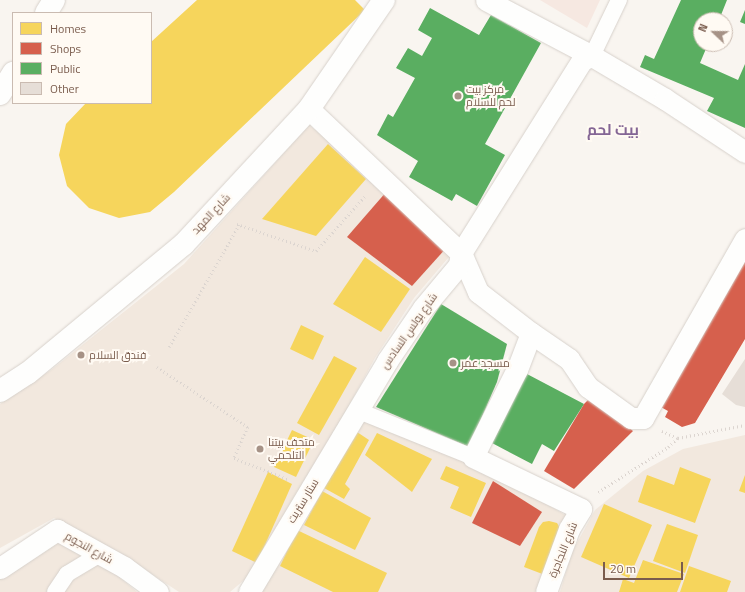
<!DOCTYPE html>
<html>
<head>
<meta charset="utf-8">
<style>
  body { margin:0 }
  #map { position:relative; width:745px; height:592px; overflow:hidden; background:#f9f5f0; font-family:"Titillium Web",Cairo,sans-serif }
  div>[style] { position:absolute }
  .residential>* { inset:0; background:#f2e8de }
  .commercial>* { inset:0; background:#f6e8e1 }
  .homes>* { inset:0; background:#f6d55c }
  .shops>* { inset:0; background:#d6604d }
  .public>* { inset:0; background:#5aae61 }
  .building>* { inset:0; background:#e6ded7 }
  .path>* { height:2.5px; margin-top:-1.25px; transform-origin:0; background:repeating-linear-gradient(90deg,#dcd5d0 0 1px,transparent 0 4px) }
  .roads { filter:drop-shadow(0 0 1px #d7d1cb) drop-shadow(0 0 1px #d7d1cb) }
  .pedestrian>* { height:16px; margin:-8px; padding:0 8px; transform-origin:8px; border-radius:8px; background:#fefefd }
  .minor>* { height:21px; margin:-10.5px; padding:0 10.5px; transform-origin:10.5px; border-radius:10.5px; background:#fefefd }
  .tertiary>* { height:22px; margin:-11px; padding:0 11px; transform-origin:11px; border-radius:11px; background:#fefefd }
  .dots>* { width:11px; height:11px; translate:-50% -50%; box-sizing:border-box; border:2px solid #fffaf3; border-radius:50% }
  span { translate:-50% -50%; white-space:nowrap; text-align:center; line-height:1.15; -webkit-text-stroke:4px #fffaf3; paint-order:stroke }
  .poi-label { font-size:11px; color:#7a5c4d }
  .left { translate:0 -50%; text-align:left }
  .street-label { font-size:11px; color:#7a5c4d }
  .district-label { font-size:15px; color:#846695; font-weight:700 }
  .legend { position:absolute; left:12px; top:12px; width:140px; height:92px; box-sizing:border-box; background:#fffaf3; border:1px solid #cabbb1; margin:0; padding:5px 7px; list-style:none; font-size:12px; color:#7a5c4d }
  .legend li { display:flex; align-items:center; gap:8px; height:20px }
  .legend b { width:20px; border:1px solid #cabbb1 }
  .north { position:absolute; left:693px; top:12px; width:40px; height:40px; box-sizing:border-box; background:#fffaf3; border:1px solid #cabbb1; border-radius:50%; rotate:292deg; font-size:11px; font-weight:700; line-height:16px; text-align:center; color:#7a5c4d }
  .north::after { content:''; display:block; margin:auto; width:14px; height:18px; background:#a69286; clip-path:polygon(50% 0,100% 100%,50% 72%,0 100%) }
  .scale { position:absolute; left:603px; top:562px; width:80px; height:18px; box-sizing:border-box; border:2px solid #7a5c4d; border-top:0; padding-left:5px; font-size:12px; line-height:14px; white-space:nowrap; color:#7a5c4d; -webkit-text-stroke:3px #fffaf3; paint-order:stroke }
</style>
</head>
<body>
<div id="map">
  <div class="residential">
    <i style="clip-path:polygon(309px 125px,384px 185px,454px 251px,414px 298px,375px 358px,262px 565px,230px 592px,179px 592px,129px 559px,54px 518px,0 548px,0 404px,51px 370px,184px 264px)"></i>
    <i style="clip-path:polygon(359px 416px,478px 462px,575px 521px,552px 592px,258px 592px)"></i>
    <i style="clip-path:polygon(745px 435px,745px 592px,560px 592px,572px 552px,595px 510px,643px 471px,683px 449px)"></i>
    <i style="clip-path:polygon(60px 540px,111px 570px,137px 592px,0 592px,0 577px)"></i>
  </div>
  <div class="commercial">
    <i style="clip-path:polygon(540px 0,600px 0,587px 28px)"></i>
  </div>
  <div class="homes">
    <i style="clip-path:polygon(197px 0,355px 0,365px 10px,174px 192px,150px 212px,119px 218px,89px 208px,67px 186px,59px 155px,66px 124px,86px 103px,151px 103px,151px 42px)"></i>
    <i style="clip-path:polygon(328px 144px,366px 179px,316px 236px,262px 219px)"></i>
    <i style="clip-path:polygon(365px 257px,410px 289px,381px 332px,333px 304px)"></i>
    <i style="clip-path:polygon(301px 325px,324px 336px,313px 360px,290px 349px)"></i>
    <i style="clip-path:polygon(334px 356px,357px 368px,319px 435px,297px 423px)"></i>
    <i style="clip-path:polygon(292px 430px,314px 440px,296px 477px,274px 467px)"></i>
    <i style="clip-path:polygon(357px 432px,369px 440px,345px 484px,350px 489px,344px 499px,324px 488px)"></i>
    <i style="clip-path:polygon(377px 433px,432px 459px,412px 492px,365px 455px)"></i>
    <i style="clip-path:polygon(446px 466px,486px 483px,471px 517px,450px 508px,459px 487px,440px 479px)"></i>
    <i style="clip-path:polygon(680px 467px,711px 479px,695px 523px,638px 502px,647px 475px,674px 485px)"></i>
    <i style="clip-path:polygon(268px 472px,292px 484px,257px 563px,232px 551px)"></i>
    <i style="clip-path:polygon(745px 475px,745px 493px,739px 491px)"></i>
    <i style="clip-path:polygon(322px 491px,371px 518px,355px 550px,304px 525px)"></i>
    <i style="clip-path:polygon(604px 504px,652px 525px,629px 578px,581px 557px)"></i>
    <i style="clip-path:polygon(549px 521px,557px 523px,560px 528px,545px 575px,524px 567px,539px 527px,543px 522px)"></i>
    <i style="clip-path:polygon(667px 524px,698px 535px,685px 573px,653px 561px)"></i>
    <i style="clip-path:polygon(297px 530px,387px 573px,378px 592px,333px 592px,280px 566px)"></i>
    <i style="clip-path:polygon(643px 560px,684px 574px,677px 592px,619px 592px,623px 579px,634px 583px)"></i>
    <i style="clip-path:polygon(689px 566px,731px 581px,727px 592px,680px 592px)"></i>
  </div>
  <div class="shops">
    <i style="clip-path:polygon(387px 191px,448px 246px,412px 286px,347px 237px)"></i>
    <i style="clip-path:polygon(745px 260px,745px 339px,695px 423px,682px 427px,665px 417px,668px 411px,659px 406px)"></i>
    <i style="clip-path:polygon(592px 396px,633px 431px,574px 489px,544px 471px,584px 404px)"></i>
    <i style="clip-path:polygon(493px 481px,542px 512px,520px 546px,472px 523px)"></i>
  </div>
  <div class="public">
    <i style="clip-path:polygon(681px 0,727px 0,719px 20px,701px 20px,701px 44px,708px 44px,700px 63px,738px 80px,745px 64px,745px 128px,707px 111px,714px 98px,640px 67px,645px 55px,654px 59px)"></i>
    <i style="clip-path:polygon(430px 8px,479px 35px,491px 15px,541px 43px,485px 144px,505px 155px,477px 206px,456px 194px,452px 201px,409px 177px,418px 161px,377px 135px,388px 114px,393px 117px,415px 78px,396px 68px,408px 48px,422px 56px,432px 38px,418px 30px)"></i>
    <i style="clip-path:polygon(745px 10px,745px 24px,740px 22px)"></i>
    <i style="clip-path:polygon(441px 304px,507px 344px,497px 382px,469px 447px,376px 407px)"></i>
    <i style="clip-path:polygon(527px 374px,584px 404px,554px 451px,542px 444px,532px 464px,492px 443px)"></i>
  </div>
  <div class="building">
    <i style="clip-path:polygon(745px 359px,745px 407px,736px 405px,722px 394px)"></i>
  </div>
  <div class="path">
    <i style="left:237px;top:224px;width:83px;rotate:18.9deg"></i>
    <i style="left:316px;top:251px;width:74px;rotate:-48.3deg"></i>
    <i style="left:169px;top:347px;width:141px;rotate:-60.2deg"></i>
    <i style="left:157px;top:367px;width:109px;rotate:33.4deg"></i>
    <i style="left:248px;top:427px;width:34px;rotate:114deg"></i>
    <i style="left:234px;top:458px;width:58px;rotate:21.3deg"></i>
    <i style="left:662px;top:431px;width:17px;rotate:24deg"></i>
    <i style="left:678px;top:438px;width:68px;rotate:-11deg"></i>
    <i style="left:598px;top:492px;width:83px;rotate:-32.7deg"></i>
    <i style="left:668px;top:447px;width:13px;rotate:-42deg"></i>
  </div>
  <div class="roads">
    <div class="pedestrian">
      <i style="left:592px;top:56px;width:62px;rotate:-64.3deg"></i>
      <i style="left:359px;top:411px;width:123px;rotate:22deg"></i>
      <i style="left:55px;top:592px;width:22px;rotate:-56deg"></i>
      <i style="left:67px;top:574px;width:39px;rotate:-31deg"></i>
    </div>
    <div class="minor">
      <i style="left:486px;top:0;width:120px;rotate:27.8deg"></i>
      <i style="left:592px;top:56px;width:85px;rotate:30.5deg"></i>
      <i style="left:665px;top:99px;width:96px;rotate:33.5deg"></i>
      <i style="left:309px;top:109px;width:209px;rotate:43.5deg"></i>
      <i style="left:461px;top:253px;width:43px;rotate:66.4deg"></i>
      <i style="left:478px;top:292px;width:67px;rotate:37.7deg"></i>
      <i style="left:531px;top:333px;width:46px;rotate:34.4deg"></i>
      <i style="left:569px;top:359px;width:34px;rotate:56deg"></i>
      <i style="left:588px;top:387px;width:53px;rotate:35.8deg"></i>
      <i style="left:631px;top:418px;width:12px"></i>
      <i style="left:643px;top:418px;width:206px;rotate:-60.3deg"></i>
      <i style="left:531px;top:333px;width:39px;rotate:111deg"></i>
      <i style="left:517px;top:369px;width:98px;rotate:116.6deg"></i>
      <i style="left:473px;top:457px;width:120px;rotate:25.7deg"></i>
      <i style="left:581px;top:509px;width:23px;rotate:121deg"></i>
      <i style="left:569px;top:529px;width:67px;rotate:110.1deg"></i>
      <i style="left:0;top:568px;width:69px;rotate:-33.7deg"></i>
      <i style="left:57px;top:530px;width:77px;rotate:28.9deg"></i>
      <i style="left:124px;top:567px;width:42px;rotate:36.3deg"></i>
      <i style="left:249px;top:592px;width:269px;rotate:-59.1deg"></i>
      <i style="left:387px;top:361px;width:64px;rotate:-55.8deg"></i>
      <i style="left:423px;top:308px;width:56px;rotate:-50.1deg"></i>
      <i style="left:459px;top:265px;width:12px;rotate:-81deg"></i>
      <i style="left:461px;top:253px;width:228px;rotate:-57.9deg"></i>
      <i style="left:582px;top:60px;width:11px;rotate:-22deg"></i>
    </div>
    <div class="tertiary">
      <i style="left:46px;top:13px;width:15px;rotate:-58deg"></i>
      <i style="left:0;top:94px;width:25px;rotate:-58deg"></i>
      <i style="left:0;top:391px;width:33px;rotate:-33deg"></i>
      <i style="left:28px;top:373px;width:202px;rotate:-39.6deg"></i>
      <i style="left:184px;top:244px;width:184px;rotate:-47.2deg"></i>
      <i style="left:309px;top:109px;width:132px;rotate:-55.5deg"></i>
    </div>
  </div>
  <div class="dots">
    <i style="left:458px;top:96px;background:#a69286"></i>
    <i style="left:81px;top:355px;background:#a69286"></i>
    <i style="left:453px;top:363px;background:#a69286"></i>
    <i style="left:260px;top:449px;background:#a69286"></i>
  </div>
  <div class="poi-label">
    <span class="left" style="left:466px;top:96px">مركز بيت<br>لحم للسلام</span>
    <span class="left" style="left:89px;top:355px">فندق السلام</span>
    <span class="left" style="left:461px;top:363px">مسجد عمر</span>
    <span class="left" style="left:268px;top:449px">متحف بيتنا<br>التلحمي</span>
  </div>
  <div class="street-label">
    <span style="left:211px;top:214px;rotate:-47deg">شارع المهد</span>
    <span style="left:409px;top:331px;rotate:-55deg">شارع بولس السادس</span>
    <span style="left:303px;top:501px;rotate:-59deg">ستار ستريت</span>
    <span style="left:89px;top:548px;rotate:29deg">شارع النجوم</span>
    <span style="left:563px;top:550px;rotate:-68deg">شارع النجاجرة</span>
  </div>
  <div class="district-label">
    <span style="left:613px;top:130px">بيت لحم</span>
  </div>
  <ul class="legend">
  <li><b style="height:11px;background:#f6d55c"></b>Homes</li>
  <li><b style="height:11px;background:#d6604d"></b>Shops</li>
  <li><b style="height:11px;background:#5aae61"></b>Public</li>
  <li><b style="height:11px;background:#e6ded7"></b>Other</li>
  </ul>
  <div class="north">N</div>
  <div class="scale">20 m</div>
</div>
</body>
</html>
